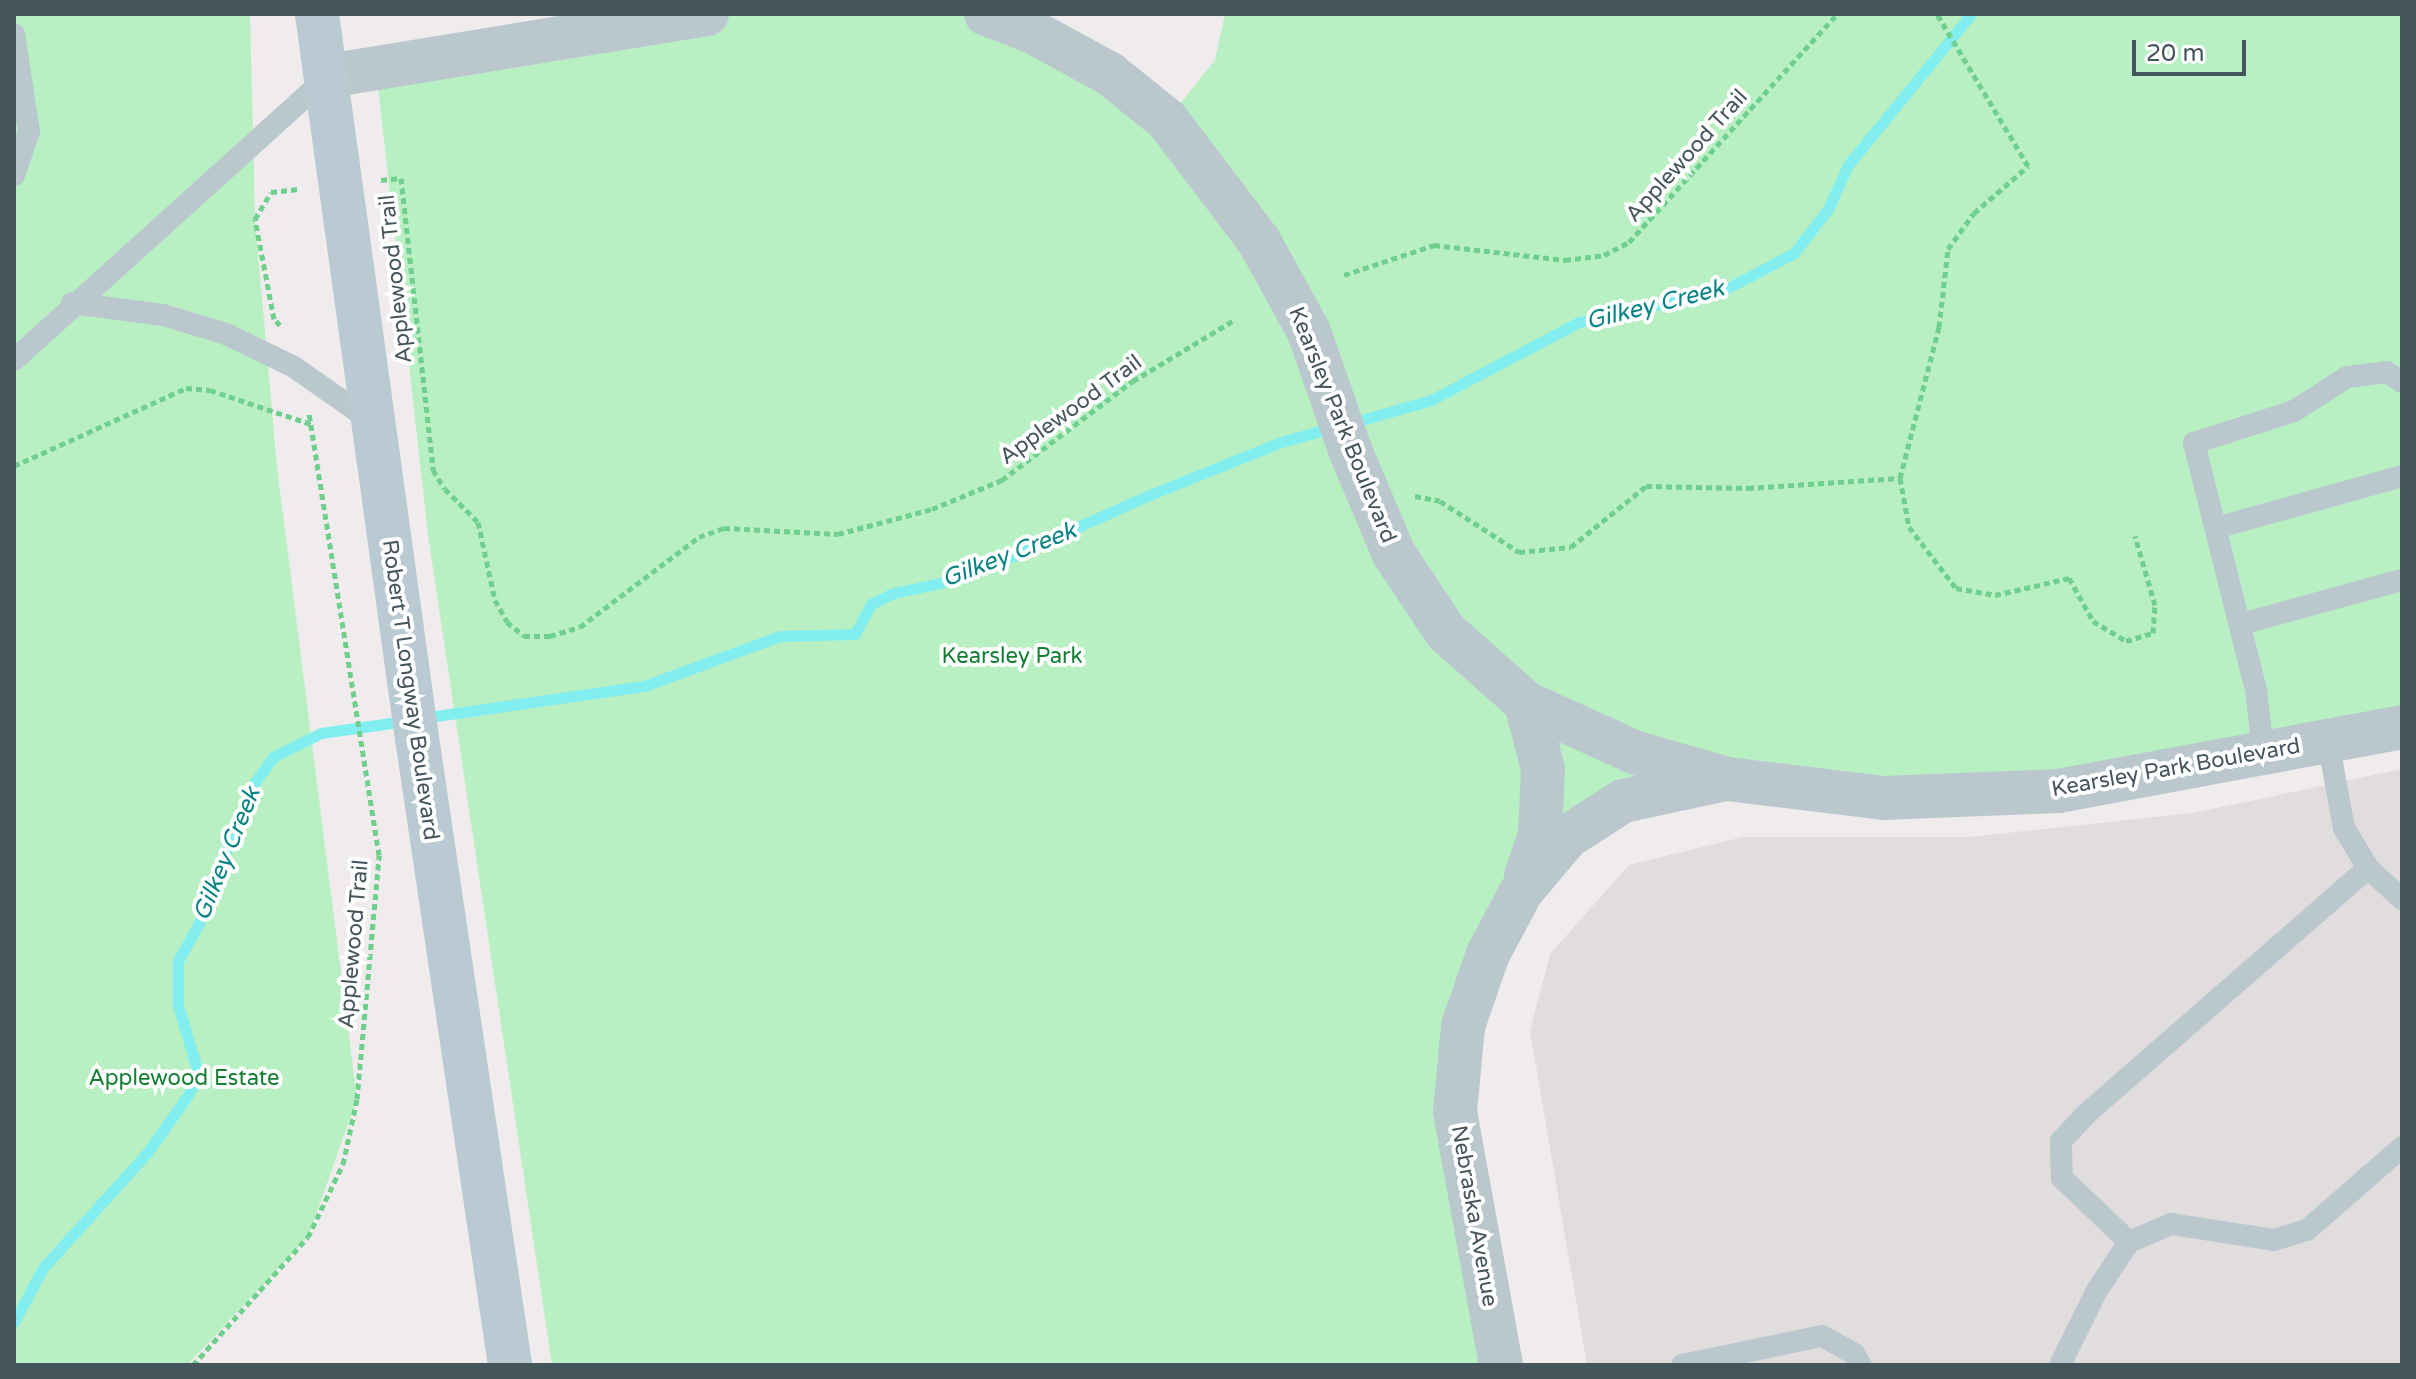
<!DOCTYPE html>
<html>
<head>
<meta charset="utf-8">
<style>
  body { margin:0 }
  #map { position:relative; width:2416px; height:1379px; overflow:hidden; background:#f0eced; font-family:"Varela Round",sans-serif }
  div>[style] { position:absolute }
  .education>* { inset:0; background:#e1dddf }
  .green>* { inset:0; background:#b8f0c3 }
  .stream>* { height:11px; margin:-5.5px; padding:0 5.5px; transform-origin:5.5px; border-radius:5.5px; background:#83eeef }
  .path>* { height:5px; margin-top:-2.5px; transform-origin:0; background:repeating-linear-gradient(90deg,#6fcf8d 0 6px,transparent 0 10px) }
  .lane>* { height:22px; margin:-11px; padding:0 11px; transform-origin:11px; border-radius:11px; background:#bac8cd }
  .street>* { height:44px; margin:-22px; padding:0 22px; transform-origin:22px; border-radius:22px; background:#bac8cd }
  .secondary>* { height:44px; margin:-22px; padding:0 22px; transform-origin:22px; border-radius:22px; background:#b9cad2 }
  span { translate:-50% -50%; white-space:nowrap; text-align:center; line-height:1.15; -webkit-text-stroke:8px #fff; paint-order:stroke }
  .street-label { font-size:22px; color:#44555b }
  .park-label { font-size:22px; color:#127f33 }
  .water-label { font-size:24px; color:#098485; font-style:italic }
  .frame { position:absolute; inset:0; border:16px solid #44555b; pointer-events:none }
  .scale { position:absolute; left:2132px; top:40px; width:114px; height:36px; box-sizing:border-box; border:4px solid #44555b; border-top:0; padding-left:10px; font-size:24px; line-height:28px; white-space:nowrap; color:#44555b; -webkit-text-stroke:6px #fff; paint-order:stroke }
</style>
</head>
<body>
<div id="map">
  <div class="education">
    <i style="clip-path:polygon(2402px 769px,2402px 1365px,1587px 1365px,1530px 1031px,1550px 954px,1629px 865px,1743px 837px,1969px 837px,2193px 813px)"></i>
  </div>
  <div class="green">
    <i style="clip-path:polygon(14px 14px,250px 14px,255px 219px,277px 467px,357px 1099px,308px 1237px,187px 1365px,14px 1365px)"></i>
    <i style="clip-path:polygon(705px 14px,961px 14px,1033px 32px,1167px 120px,1215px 60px,1225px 14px,2402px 14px,2402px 727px,2058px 791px,1727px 779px,1567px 837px,1463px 1026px,1501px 1365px,552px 1365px,428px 535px,376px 69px)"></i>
  </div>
  <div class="stream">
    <i style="left:1351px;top:423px;width:83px;rotate:-16deg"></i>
    <i style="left:1431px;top:400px;width:167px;rotate:-27.8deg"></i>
    <i style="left:1579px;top:322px;width:148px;rotate:-12.4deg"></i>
    <i style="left:1724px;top:290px;width:79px;rotate:-27.9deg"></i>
    <i style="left:1794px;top:253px;width:56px;rotate:-52.3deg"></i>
    <i style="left:1828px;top:209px;width:48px;rotate:-65.6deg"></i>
    <i style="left:1848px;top:165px;width:195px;rotate:-50.8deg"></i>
    <i style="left:422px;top:718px;width:224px;rotate:-8.2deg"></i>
    <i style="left:644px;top:686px;width:145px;rotate:-20.2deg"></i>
    <i style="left:780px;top:636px;width:75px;rotate:-1.5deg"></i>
    <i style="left:855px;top:634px;width:34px;rotate:-62deg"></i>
    <i style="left:871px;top:604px;width:25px;rotate:-26deg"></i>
    <i style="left:894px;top:593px;width:71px;rotate:-12.3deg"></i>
    <i style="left:963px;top:578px;width:207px;rotate:-24deg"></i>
    <i style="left:1152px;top:494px;width:136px;rotate:-22deg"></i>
    <i style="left:1278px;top:443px;width:58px;rotate:-15.9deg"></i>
    <i style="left:14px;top:1322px;width:61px;rotate:-61.8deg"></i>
    <i style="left:43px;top:1268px;width:155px;rotate:-47.9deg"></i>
    <i style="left:147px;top:1153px;width:71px;rotate:-54.7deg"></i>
    <i style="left:188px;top:1095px;width:24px;rotate:-66deg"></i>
    <i style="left:198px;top:1073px;width:71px;rotate:-106.4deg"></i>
    <i style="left:178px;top:1005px;width:44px;rotate:-90deg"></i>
    <i style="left:178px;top:961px;width:41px;rotate:-60.9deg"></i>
    <i style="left:198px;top:925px;width:146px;rotate:-69.1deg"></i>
    <i style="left:250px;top:789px;width:39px;rotate:-54deg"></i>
    <i style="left:273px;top:757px;width:54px;rotate:-26.6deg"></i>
    <i style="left:321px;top:733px;width:85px;rotate:-8.1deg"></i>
  </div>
  <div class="path">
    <i style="left:381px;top:180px;width:20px;rotate:-6deg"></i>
    <i style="left:401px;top:178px;width:294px;rotate:83.7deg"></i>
    <i style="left:433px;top:470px;width:22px;rotate:58deg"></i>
    <i style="left:445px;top:489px;width:47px;rotate:45deg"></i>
    <i style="left:478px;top:522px;width:80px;rotate:77.7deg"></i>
    <i style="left:495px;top:600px;width:25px;rotate:61deg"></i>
    <i style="left:507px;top:622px;width:22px;rotate:39deg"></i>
    <i style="left:524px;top:636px;width:26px"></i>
    <i style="left:550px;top:636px;width:31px;rotate:-17deg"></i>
    <i style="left:580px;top:627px;width:149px;rotate:-37.1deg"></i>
    <i style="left:699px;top:537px;width:27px;rotate:-20deg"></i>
    <i style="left:724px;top:528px;width:114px;rotate:3deg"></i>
    <i style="left:838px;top:534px;width:97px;rotate:-14.9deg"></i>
    <i style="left:932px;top:509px;width:76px;rotate:-22.5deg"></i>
    <i style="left:1002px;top:480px;width:164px;rotate:-37.1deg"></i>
    <i style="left:1133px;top:381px;width:118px;rotate:-31.1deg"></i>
    <i style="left:1344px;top:275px;width:95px;rotate:-18.4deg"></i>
    <i style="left:1434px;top:245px;width:132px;rotate:6.5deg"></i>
    <i style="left:1565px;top:260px;width:39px;rotate:-7deg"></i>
    <i style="left:1604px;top:255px;width:28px;rotate:-27deg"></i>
    <i style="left:1629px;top:242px;width:309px;rotate:-47.6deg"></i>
    <i style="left:280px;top:325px;width:8px;rotate:-135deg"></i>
    <i style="left:274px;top:319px;width:102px;rotate:-100.8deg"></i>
    <i style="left:255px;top:219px;width:31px;rotate:-59deg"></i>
    <i style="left:271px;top:192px;width:28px;rotate:-6deg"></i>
    <i style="left:14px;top:466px;width:189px;rotate:-24.4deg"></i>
    <i style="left:186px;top:388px;width:24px;rotate:5deg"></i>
    <i style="left:210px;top:390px;width:107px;rotate:18.6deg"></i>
    <i style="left:1900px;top:478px;width:50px;rotate:79.6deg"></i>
    <i style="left:1909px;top:527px;width:77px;rotate:52.4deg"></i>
    <i style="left:1956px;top:588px;width:40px;rotate:10deg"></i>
    <i style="left:1995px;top:595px;width:76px;rotate:-12.9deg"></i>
    <i style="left:2069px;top:578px;width:49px;rotate:60.8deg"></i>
    <i style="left:2093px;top:621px;width:39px;rotate:31deg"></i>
    <i style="left:2126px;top:641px;width:28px;rotate:-17deg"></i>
    <i style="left:2153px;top:633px;width:28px;rotate:-86deg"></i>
    <i style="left:2155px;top:605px;width:72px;rotate:-106.2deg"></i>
    <i style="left:1415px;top:496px;width:25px;rotate:11deg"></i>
    <i style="left:1440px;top:501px;width:94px;rotate:32.8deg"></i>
    <i style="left:1519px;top:552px;width:52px;rotate:-5.5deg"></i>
    <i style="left:1571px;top:547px;width:97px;rotate:-39.1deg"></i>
    <i style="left:1646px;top:486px;width:102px;rotate:1.1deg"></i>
    <i style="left:1748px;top:488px;width:152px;rotate:-3.8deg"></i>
    <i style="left:1900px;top:478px;width:156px;rotate:-75.5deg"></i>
    <i style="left:1939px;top:327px;width:79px;rotate:-83.4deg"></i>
    <i style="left:1948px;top:249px;width:44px;rotate:-54.2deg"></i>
    <i style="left:1974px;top:213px;width:72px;rotate:-41deg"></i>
    <i style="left:2028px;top:166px;width:177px;rotate:-120.9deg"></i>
    <i style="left:193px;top:1365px;width:172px;rotate:-48.1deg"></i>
    <i style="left:308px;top:1237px;width:81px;rotate:-64.4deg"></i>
    <i style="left:343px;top:1164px;width:66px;rotate:-77.8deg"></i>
    <i style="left:357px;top:1099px;width:245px;rotate:-84.8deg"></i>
    <i style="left:379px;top:855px;width:447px;rotate:-99deg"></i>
  </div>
  <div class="lane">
    <i style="left:14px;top:34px;width:99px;rotate:81.3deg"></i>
    <i style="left:29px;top:132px;width:46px;rotate:109.2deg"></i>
    <i style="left:72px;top:303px;width:92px;rotate:7.5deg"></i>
    <i style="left:163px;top:315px;width:66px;rotate:16.8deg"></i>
    <i style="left:226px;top:334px;width:76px;rotate:25.9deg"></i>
    <i style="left:294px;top:367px;width:94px;rotate:35deg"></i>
    <i style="left:14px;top:360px;width:422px;rotate:-42.1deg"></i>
    <i style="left:2216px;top:528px;width:193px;rotate:-15.6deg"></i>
    <i style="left:2241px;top:624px;width:167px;rotate:-15.3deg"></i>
    <i style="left:2328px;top:741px;width:88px;rotate:79.6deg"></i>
    <i style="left:2344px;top:828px;width:47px;rotate:59deg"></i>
    <i style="left:2368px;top:868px;width:46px;rotate:42.4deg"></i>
    <i style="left:2263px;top:753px;width:63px;rotate:-96.3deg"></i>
    <i style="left:2256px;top:690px;width:255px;rotate:-104.1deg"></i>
    <i style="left:2194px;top:443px;width:105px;rotate:-17.7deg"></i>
    <i style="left:2294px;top:411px;width:63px;rotate:-32.7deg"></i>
    <i style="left:2347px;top:377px;width:40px;rotate:-7.1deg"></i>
    <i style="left:2387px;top:372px;width:18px;rotate:34deg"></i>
    <i style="left:2129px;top:1242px;width:93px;rotate:-136.3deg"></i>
    <i style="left:2062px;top:1178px;width:37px;rotate:-92deg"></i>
    <i style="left:2061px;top:1141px;width:35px;rotate:-47deg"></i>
    <i style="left:2085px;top:1115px;width:376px;rotate:-41.1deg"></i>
    <i style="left:1682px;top:1365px;width:143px;rotate:-11.7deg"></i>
    <i style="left:1822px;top:1336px;width:37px;rotate:29deg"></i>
    <i style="left:1854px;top:1354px;width:13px;rotate:58deg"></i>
    <i style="left:2060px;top:1365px;width:81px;rotate:-63.7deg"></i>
    <i style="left:2096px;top:1292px;width:60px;rotate:-56.6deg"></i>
    <i style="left:2129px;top:1242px;width:46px;rotate:-23.2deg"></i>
    <i style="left:2171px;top:1224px;width:104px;rotate:8.8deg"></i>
    <i style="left:2274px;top:1240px;width:34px;rotate:-17deg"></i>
    <i style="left:2307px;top:1230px;width:126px;rotate:-41.1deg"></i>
  </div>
  <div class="street">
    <i style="left:986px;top:14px;width:50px;rotate:21deg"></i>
    <i style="left:1033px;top:32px;width:88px;rotate:28.6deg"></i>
    <i style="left:1110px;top:74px;width:73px;rotate:38.9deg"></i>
    <i style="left:1167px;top:120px;width:152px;rotate:52.8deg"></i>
    <i style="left:1259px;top:241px;width:104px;rotate:61.2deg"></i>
    <i style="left:1309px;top:332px;width:125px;rotate:70.8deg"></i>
    <i style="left:1350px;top:450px;width:113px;rotate:67.1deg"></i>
    <i style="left:1394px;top:554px;width:94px;rotate:56.3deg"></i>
    <i style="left:1446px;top:632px;width:107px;rotate:41.6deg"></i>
    <i style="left:1526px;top:703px;width:121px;rotate:24.4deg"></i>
    <i style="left:1636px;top:753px;width:95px;rotate:15.9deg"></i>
    <i style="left:1727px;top:779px;width:158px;rotate:6.9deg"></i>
    <i style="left:1884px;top:798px;width:174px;rotate:-2.3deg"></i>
    <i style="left:2058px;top:791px;width:350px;rotate:-10.5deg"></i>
    <i style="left:328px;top:76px;width:384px;rotate:-9.3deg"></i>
    <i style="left:1526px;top:703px;width:68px;rotate:75.6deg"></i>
    <i style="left:1543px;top:769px;width:66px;rotate:92.6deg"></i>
    <i style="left:1540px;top:835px;width:43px;rotate:108.9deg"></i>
    <i style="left:1501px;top:1365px;width:257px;rotate:-100.3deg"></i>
    <i style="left:1455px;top:1112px;width:86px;rotate:-84.7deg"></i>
    <i style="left:1463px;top:1026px;width:76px;rotate:-70.9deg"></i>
    <i style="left:1488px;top:954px;width:70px;rotate:-62deg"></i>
    <i style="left:1521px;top:892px;width:72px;rotate:-50.1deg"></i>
    <i style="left:1567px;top:837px;width:67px;rotate:-32.7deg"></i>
    <i style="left:1623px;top:801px;width:100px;rotate:-12.1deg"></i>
  </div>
  <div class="secondary">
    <i style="left:317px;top:14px;width:731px;rotate:82.14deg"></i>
    <i style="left:417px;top:738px;width:634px;rotate:81.56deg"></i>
  </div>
  <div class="street-label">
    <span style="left:1687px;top:156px;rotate:-48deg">Applewood Trail</span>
    <span style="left:396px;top:279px;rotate:-96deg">Applewood Trail</span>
    <span style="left:1071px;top:410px;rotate:-36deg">Applewood Trail</span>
    <span style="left:1342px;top:425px;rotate:68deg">Kearsley Park Boulevard</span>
    <span style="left:410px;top:690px;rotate:82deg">Robert T Longway Boulevard</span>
    <span style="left:2176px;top:768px;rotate:-10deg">Kearsley Park Boulevard</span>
    <span style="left:354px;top:944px;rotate:-85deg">Applewood Trail</span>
    <span style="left:1474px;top:1216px;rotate:80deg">Nebraska Avenue</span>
  </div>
  <div class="park-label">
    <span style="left:1012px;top:657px">Kearsley Park</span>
    <span style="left:184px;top:1079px">Applewood Estate</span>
  </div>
  <div class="water-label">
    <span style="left:1655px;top:305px;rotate:-14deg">Gilkey Creek</span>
    <span style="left:1009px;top:555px;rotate:-21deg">Gilkey Creek</span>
    <span style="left:227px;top:854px;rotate:-68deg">Gilkey Creek</span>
  </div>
  <div class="frame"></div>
  <div class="scale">20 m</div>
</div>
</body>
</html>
